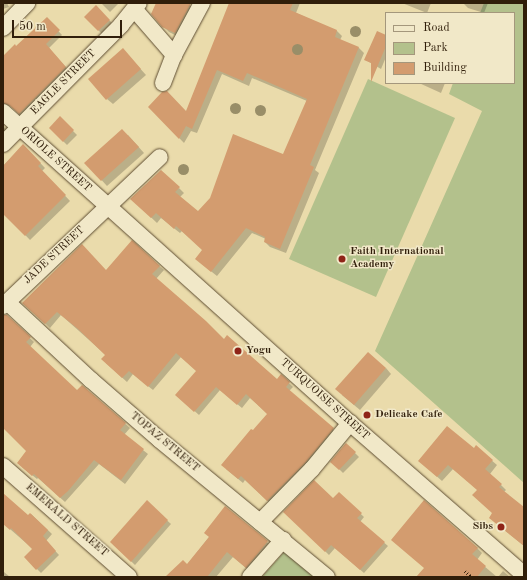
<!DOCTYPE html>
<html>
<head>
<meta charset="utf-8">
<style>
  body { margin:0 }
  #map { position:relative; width:527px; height:580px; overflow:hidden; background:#eadbab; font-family:"Old Standard TT",serif }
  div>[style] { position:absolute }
  .green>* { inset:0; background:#b3c18c }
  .shadow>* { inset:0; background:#0003 }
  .building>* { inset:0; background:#d39c6f }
  .path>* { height:2.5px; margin-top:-1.25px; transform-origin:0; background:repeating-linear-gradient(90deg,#301e0a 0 1px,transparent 0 3px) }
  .roads { filter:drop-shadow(0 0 1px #5e4d32) drop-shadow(0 0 1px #5e4d32) }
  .minor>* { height:16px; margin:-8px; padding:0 8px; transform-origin:8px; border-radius:8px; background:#f1e8c8 }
  .trees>* { width:11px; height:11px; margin:-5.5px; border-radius:50%; background:#998e68 }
  .dots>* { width:11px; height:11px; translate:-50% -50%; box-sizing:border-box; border:2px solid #f1e8c8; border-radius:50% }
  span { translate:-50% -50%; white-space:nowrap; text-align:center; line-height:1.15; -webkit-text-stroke:3px #f1e8c8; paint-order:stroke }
  .street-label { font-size:11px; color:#301e0a }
  .poi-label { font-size:11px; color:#301e0a; font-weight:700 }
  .left { translate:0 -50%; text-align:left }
  .right { translate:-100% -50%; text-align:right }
  .frame { position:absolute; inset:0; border:4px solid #301e0a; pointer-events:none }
  .legend { position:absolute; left:385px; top:12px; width:130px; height:72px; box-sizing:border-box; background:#f1e8c8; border:1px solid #a4977c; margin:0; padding:5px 7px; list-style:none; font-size:12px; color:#301e0a }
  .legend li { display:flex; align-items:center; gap:8px; height:20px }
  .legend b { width:20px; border:1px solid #a4977c }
  .scale { position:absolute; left:12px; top:20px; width:110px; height:18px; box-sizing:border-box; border:2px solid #301e0a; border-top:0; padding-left:5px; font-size:12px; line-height:14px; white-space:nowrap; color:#301e0a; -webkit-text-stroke:3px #f1e8c8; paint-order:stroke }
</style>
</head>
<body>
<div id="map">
  <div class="green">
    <i style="clip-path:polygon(484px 3px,524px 3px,524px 483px,375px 351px,482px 111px,449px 94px,453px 83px,514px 83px,514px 13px,480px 13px)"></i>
    <i style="clip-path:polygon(368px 79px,455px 118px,376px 297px,289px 259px)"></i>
    <i style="clip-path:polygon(284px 552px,314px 577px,262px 577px)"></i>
  </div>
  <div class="shadow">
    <i style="clip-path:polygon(3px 3px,7px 3px,9px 7px,3px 9px)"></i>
    <i style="clip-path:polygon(101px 3px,119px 3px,110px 12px)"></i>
    <i style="clip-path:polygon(157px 3px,187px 3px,196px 10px,181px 38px,169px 32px,163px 26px)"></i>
    <i style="clip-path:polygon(231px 3px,300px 3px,296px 13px,337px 31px,342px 36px,340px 40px,359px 48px,364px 53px,315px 170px,319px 173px,286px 253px,270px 247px,265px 242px,266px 239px,252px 233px,217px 276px,202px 264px,203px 250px,182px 231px,180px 233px,161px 218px,157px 223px,137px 204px,179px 188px,184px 193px,180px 197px,198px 212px,284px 156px,307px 101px,252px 78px,249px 86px,222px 74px,197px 133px,191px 131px,184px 143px,149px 107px,187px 113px)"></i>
    <i style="clip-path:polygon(402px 3px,431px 3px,427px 13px)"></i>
    <i style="clip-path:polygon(463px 3px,488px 3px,484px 13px,468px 8px)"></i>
    <i style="clip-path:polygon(96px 7px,113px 24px,102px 34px,86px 17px)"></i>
    <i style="clip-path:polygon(47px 19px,62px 35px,49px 48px,69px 71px,23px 117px,10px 106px,3px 108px,3px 58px,16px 48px)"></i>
    <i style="clip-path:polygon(386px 36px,386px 57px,381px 69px,366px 60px)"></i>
    <i style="clip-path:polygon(128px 55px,146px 75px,113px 104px,107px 99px)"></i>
    <i style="clip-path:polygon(419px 83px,445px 83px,441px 93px)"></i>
    <i style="clip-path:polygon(60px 118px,77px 135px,67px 145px,50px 128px)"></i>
    <i style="clip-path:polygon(3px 126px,7px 130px,3px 134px)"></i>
    <i style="clip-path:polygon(128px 135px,144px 153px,107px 186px,86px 163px)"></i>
    <i style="clip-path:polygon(23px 145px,45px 168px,42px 171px,70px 201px,30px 240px,3px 212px,3px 166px)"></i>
    <i style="clip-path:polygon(159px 266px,164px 270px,156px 279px,224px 341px,277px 380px,289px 383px,293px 387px,289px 391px,337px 433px,272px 505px,245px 480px,243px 483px,226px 469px,253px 432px,268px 414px,250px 398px,242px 408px,220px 390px,199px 415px,181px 399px,198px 372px,181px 357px,153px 390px,133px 374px,127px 382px,106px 363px,106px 355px,61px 315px,50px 328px,24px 303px,106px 271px)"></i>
    <i style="clip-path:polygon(3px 316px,6px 316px,34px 342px,30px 347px,77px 392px,82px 386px,130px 428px,124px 435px,148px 454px,125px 484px,99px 464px,65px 502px,38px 478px,37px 479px,22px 467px,28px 451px,3px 427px)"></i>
    <i style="clip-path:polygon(386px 368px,391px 374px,360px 410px,342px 395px)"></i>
    <i style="clip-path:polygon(346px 444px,359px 457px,343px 473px,332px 462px)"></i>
    <i style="clip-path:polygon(476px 447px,497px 465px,490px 474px,506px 490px,504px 492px,524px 508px,524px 546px,495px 522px,493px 514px,478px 490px,453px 469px,442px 481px,424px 465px,474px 450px)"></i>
    <i style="clip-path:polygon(339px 493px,364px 517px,360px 522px,388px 546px,364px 573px,335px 548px,329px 555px,285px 512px,333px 500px)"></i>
    <i style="clip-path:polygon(3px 494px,28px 517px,31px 514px,52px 534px,46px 541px,59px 555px,41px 573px,25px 557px,33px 549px,3px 523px)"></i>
    <i style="clip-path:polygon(147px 502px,171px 524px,135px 565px,111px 542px)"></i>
    <i style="clip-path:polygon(225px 507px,273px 547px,251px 572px,233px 557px,216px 577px,167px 577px,187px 565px,209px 537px)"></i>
    <i style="clip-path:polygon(477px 548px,482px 553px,477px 560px,497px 577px,417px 577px,425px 568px)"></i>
    <i style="clip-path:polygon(503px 571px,510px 577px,498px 577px)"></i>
    <i style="clip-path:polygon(4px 572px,10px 577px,3px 577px)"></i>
  </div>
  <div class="building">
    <i style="clip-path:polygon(156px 3px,191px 3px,175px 33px,162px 27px,151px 14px)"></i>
    <i style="clip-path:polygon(229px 3px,293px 3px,290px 10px,337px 30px,335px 37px,359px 47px,310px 165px,314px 167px,280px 249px,264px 242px,265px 237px,246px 228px,211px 272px,195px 259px,202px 250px,176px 226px,174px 229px,156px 213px,151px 218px,130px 199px,161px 170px,180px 187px,175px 192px,198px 211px,210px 198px,233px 134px,283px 154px,307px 99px,247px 73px,243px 81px,217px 70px,192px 129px,186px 126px,179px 139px,148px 107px,162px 92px,167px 91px,186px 111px)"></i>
    <i style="clip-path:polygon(96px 5px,110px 20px,98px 31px,84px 17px)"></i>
    <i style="clip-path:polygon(47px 17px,60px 30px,46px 44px,66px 67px,19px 114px,9px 105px,3px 103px,3px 56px,15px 44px,16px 46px)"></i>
    <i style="clip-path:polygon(377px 31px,386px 35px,386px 46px,371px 82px,371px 63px,364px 60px)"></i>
    <i style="clip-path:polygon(123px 48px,141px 69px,106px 100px,88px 79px)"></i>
    <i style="clip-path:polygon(60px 116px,74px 130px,63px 142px,49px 128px)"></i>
    <i style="clip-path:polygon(122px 129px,139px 147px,101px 181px,84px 163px)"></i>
    <i style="clip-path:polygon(23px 144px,41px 163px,38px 166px,66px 195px,25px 236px,3px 214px,3px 166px)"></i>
    <i style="clip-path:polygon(132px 240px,160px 266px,152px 274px,206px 321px,224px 339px,227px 335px,277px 379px,281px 374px,290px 382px,286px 387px,334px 428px,305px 463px,267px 501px,241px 476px,238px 479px,221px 465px,251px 429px,253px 430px,267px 414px,246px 394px,237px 405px,216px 387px,194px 412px,175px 395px,196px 371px,176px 353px,148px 387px,129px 371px,122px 378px,101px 359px,105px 355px,78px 329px,57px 312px,45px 324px,22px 303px,82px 244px,106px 270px)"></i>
    <i style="clip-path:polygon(3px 315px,7px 315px,31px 337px,26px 342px,77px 390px,82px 385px,126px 423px,120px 430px,144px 449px,121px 480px,94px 460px,68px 491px,60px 498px,34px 474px,32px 476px,17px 463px,26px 451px,3px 428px)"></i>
    <i style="clip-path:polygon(368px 352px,386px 368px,354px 405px,335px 389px)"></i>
    <i style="clip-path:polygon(447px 426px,474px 448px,476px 445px,493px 460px,485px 469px,502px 484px,499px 487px,524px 507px,524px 546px,489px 518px,492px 513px,472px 495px,477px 490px,448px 465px,437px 477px,418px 461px)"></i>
    <i style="clip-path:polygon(346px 443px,356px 452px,339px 470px,330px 462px)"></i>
    <i style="clip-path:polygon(314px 480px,333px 498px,339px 492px,362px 513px,357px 518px,385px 542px,360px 570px,331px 545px,325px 552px,283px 512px)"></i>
    <i style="clip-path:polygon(3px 493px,28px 515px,30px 513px,48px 530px,43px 536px,56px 551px,36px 570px,24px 557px,32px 549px,11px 528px,10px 530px,3px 524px)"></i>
    <i style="clip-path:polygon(147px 500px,168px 520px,131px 562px,110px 542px)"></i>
    <i style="clip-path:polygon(424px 500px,478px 548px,472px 554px,486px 566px,477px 577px,416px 577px,424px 568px,391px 540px)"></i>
    <i style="clip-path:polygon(225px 506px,268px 541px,255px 557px,246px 568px,227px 552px,207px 577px,165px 577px,183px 560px,187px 564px,209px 537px,204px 533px)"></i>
  </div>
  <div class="path">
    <i style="left:465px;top:571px;width:9px;rotate:41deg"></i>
  </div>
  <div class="roads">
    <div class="minor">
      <i style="left:135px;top:10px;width:60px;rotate:49.1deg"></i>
      <i style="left:3px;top:28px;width:35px;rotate:-46deg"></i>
      <i style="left:163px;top:83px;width:30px;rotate:-69deg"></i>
      <i style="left:174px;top:55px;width:59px;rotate:-61.7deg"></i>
      <i style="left:3px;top:112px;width:466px;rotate:41.9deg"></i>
      <i style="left:350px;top:423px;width:231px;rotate:41.1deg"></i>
      <i style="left:3px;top:144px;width:168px;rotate:-45.2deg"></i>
      <i style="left:121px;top:25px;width:28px;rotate:-51deg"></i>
      <i style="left:7px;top:302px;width:115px;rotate:42.9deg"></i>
      <i style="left:91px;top:380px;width:91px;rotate:41deg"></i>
      <i style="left:160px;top:440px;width:216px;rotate:39.4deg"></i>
      <i style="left:3px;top:306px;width:216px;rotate:-43.5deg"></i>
      <i style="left:3px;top:466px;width:168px;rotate:41.4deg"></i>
      <i style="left:260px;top:522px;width:74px;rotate:-45.5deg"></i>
      <i style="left:312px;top:469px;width:60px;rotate:-50.4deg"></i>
      <i style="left:250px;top:577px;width:50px;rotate:-48.3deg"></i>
    </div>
  </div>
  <div class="trees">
    <i style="left:355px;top:31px"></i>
    <i style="left:297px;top:49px"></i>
    <i style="left:235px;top:108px"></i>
    <i style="left:260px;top:110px"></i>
    <i style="left:183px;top:169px"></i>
  </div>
  <div class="dots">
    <i style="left:342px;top:259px;background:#8f2418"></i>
    <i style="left:238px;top:351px;background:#8f2418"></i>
    <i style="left:367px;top:415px;background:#8f2418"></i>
    <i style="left:501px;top:527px;background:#8f2418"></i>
  </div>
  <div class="street-label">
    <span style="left:64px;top:83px;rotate:-45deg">EAGLE STREET</span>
    <span style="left:55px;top:160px;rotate:42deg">ORIOLE STREET</span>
    <span style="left:55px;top:256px;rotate:-43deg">JADE STREET</span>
    <span style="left:324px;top:400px;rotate:42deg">TURQUOISE STREET</span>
    <span style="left:164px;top:443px;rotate:40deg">TOPAZ STREET</span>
    <span style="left:66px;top:521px;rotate:41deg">EMERALD STREET</span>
  </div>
  <div class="poi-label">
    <span class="left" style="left:350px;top:259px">Faith International<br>Academy</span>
    <span class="left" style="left:246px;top:351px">Yogu</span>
    <span class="left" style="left:375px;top:415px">Delicake Cafe</span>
    <span class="right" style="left:493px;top:527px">Sibs</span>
  </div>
  <div class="frame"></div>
  <ul class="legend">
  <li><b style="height:5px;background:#f1e8c8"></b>Road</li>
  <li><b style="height:11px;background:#b3c18c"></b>Park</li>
  <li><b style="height:11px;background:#d39c6f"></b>Building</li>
  </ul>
  <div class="scale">50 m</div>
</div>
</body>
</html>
